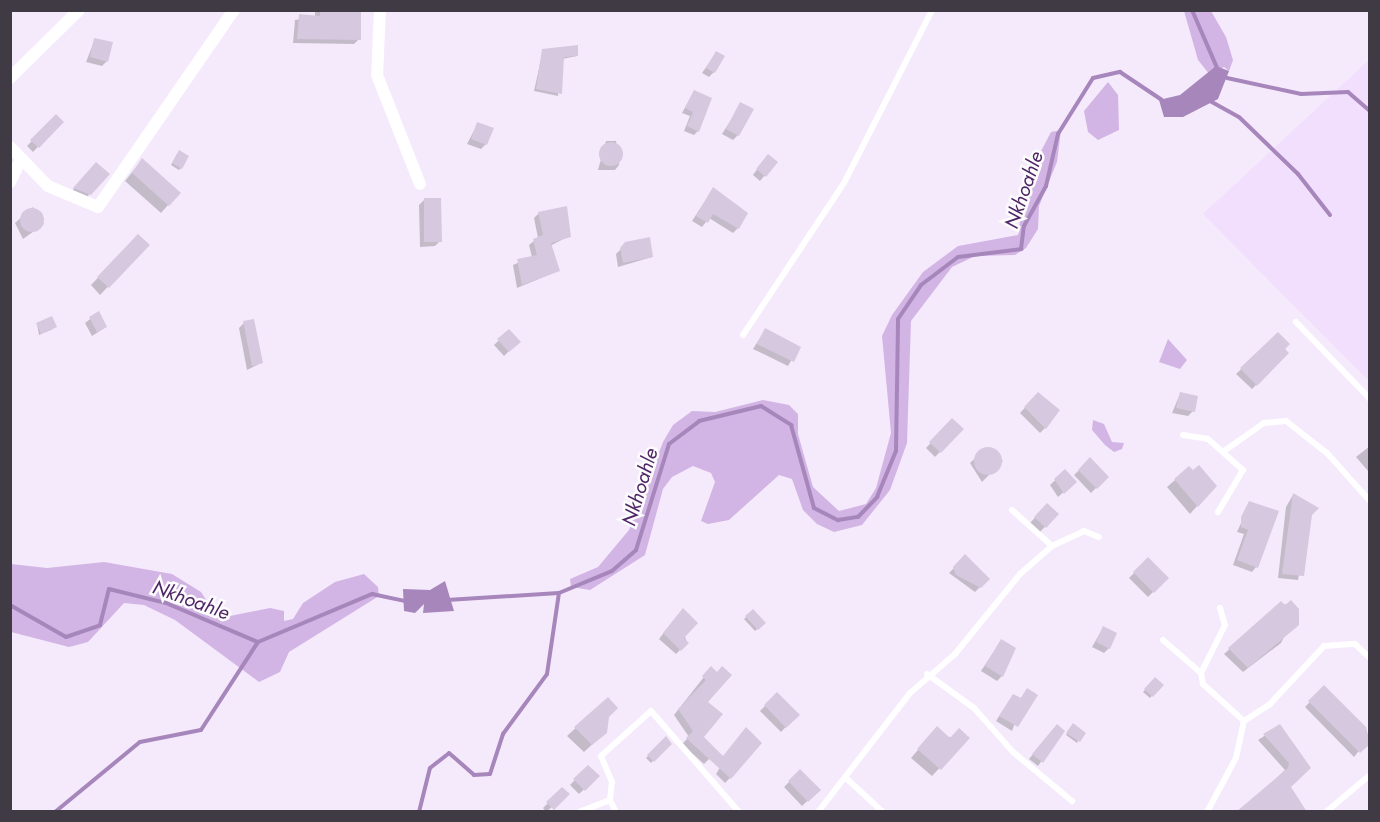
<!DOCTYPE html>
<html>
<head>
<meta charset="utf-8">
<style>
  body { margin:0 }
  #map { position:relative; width:1380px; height:822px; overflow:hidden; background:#f5eafc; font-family:Jost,sans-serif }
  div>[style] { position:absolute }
  .built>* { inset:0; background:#f1dffd }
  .green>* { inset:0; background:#d2b5e4 }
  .water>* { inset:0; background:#a786bc }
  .shadow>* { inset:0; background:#0003 }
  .stream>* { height:4px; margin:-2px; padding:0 2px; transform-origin:2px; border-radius:2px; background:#a786bc }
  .building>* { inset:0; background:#d6c8df }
  .round { border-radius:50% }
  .service>* { height:6px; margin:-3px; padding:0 3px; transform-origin:3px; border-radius:3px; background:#fff }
  .minor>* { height:12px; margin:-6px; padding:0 6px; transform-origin:6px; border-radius:6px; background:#fff }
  span { translate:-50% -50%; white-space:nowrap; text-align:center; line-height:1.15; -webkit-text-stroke:5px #fcfcfc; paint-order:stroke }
  .water-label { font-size:20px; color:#4f2566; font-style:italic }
  .frame { position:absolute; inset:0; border:12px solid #3f3a43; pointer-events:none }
</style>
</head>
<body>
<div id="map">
  <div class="built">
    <i style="clip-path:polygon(1369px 60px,1369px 381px,1203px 214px)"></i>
  </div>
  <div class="green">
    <i style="clip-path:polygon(1184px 11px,1211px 11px,1226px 37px,1233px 60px,1229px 71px,1224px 67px,1210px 75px,1198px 60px)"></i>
    <i style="clip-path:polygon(1108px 82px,1118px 95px,1119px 130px,1098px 140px,1088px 132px,1084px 111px)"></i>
    <i style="clip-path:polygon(1061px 130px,1057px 162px,1039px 206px,1038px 229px,1026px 248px,1015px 255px,975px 256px,952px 267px,911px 321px,907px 443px,890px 490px,862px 525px,834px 532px,817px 524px,803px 510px,792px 479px,779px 475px,729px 520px,708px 524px,701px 521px,715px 482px,711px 473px,693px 466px,672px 477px,663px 489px,645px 555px,590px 590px,571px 587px,570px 579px,598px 567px,629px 530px,663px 442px,673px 425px,692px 411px,715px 412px,763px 400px,789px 405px,798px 414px,798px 434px,813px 487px,839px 511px,866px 504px,876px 488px,891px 433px,882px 336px,892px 315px,923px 272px,958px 246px,1018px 235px,1025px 182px,1051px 132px)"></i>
    <i style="clip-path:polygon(1168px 339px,1187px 360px,1180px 369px,1159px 362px)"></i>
    <i style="clip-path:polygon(1093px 420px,1104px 424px,1112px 442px,1124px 443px,1122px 449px,1114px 452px,1105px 445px,1092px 430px)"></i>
    <i style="clip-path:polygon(104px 562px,172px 574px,201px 592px,212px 609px,230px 616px,270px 608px,284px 611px,284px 621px,293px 619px,303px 603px,335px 582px,364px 574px,378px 587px,379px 596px,289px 652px,280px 672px,259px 682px,175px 620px,144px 605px,124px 603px,88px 642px,69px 647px,11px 632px,11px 564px,47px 568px)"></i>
  </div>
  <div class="water">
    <i style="clip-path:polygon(1216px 66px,1229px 71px,1218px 99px,1183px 117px,1164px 117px,1159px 100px,1180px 95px)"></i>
    <i style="clip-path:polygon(445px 581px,454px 611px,423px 613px,424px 604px,415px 613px,404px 611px,403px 589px,430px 590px)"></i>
  </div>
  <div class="shadow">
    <i style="clip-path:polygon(315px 10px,336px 10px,359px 39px,354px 44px,293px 43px,295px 20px,315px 17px)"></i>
    <i style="clip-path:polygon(95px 39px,107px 61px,102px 66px,86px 62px)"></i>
    <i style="clip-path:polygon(543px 50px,577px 56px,562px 59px,558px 96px,534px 91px)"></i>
    <i style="clip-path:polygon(716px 53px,714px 72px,709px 77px,702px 73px)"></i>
    <i style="clip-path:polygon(694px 91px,698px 131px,694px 135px,684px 131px,690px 116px,682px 113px)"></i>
    <i style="clip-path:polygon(741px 104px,738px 135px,733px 140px,722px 134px)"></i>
    <i style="clip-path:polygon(56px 116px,62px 122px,33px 152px,27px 146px)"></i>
    <i style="clip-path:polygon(478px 123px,486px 144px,481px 149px,467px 144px)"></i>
    <i style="clip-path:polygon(606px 141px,616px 141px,619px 165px,615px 170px,598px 170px)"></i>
    <i style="clip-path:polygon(177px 154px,181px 168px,179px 170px,171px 165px)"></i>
    <i style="clip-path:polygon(142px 160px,168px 205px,161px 213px,125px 181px)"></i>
    <i style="clip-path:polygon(763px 161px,776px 162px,760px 181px,753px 175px)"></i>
    <i style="clip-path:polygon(96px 164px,108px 174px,85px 199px,70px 193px)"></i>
    <i style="clip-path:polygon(713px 189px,738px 228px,733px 233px,709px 218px,702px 227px,692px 221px)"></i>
    <i style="clip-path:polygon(424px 200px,440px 241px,435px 246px,420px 247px,419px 205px)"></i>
    <i style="clip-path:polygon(33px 207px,44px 224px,23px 239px,15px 223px)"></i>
    <i style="clip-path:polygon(539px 213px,569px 236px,550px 246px,558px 271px,517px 288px,513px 265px,532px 257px,529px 245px,538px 238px,534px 218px)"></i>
    <i style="clip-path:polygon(138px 236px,148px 245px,100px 295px,91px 285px)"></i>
    <i style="clip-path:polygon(621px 249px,652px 257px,618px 267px,616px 254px)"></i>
    <i style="clip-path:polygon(98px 313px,106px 327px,92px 336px,85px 323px)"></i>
    <i style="clip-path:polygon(244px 323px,261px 363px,247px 370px,239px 328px)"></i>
    <i style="clip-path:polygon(37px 324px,53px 329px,39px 335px)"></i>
    <i style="clip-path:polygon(765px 330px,799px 347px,788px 366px,753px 349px)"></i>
    <i style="clip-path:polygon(509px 331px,518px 342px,504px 356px,494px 345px)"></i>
    <i style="clip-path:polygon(1278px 334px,1287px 353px,1252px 389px,1236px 374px)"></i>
    <i style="clip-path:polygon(1038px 394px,1045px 428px,1040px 433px,1020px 413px)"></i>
    <i style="clip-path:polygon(1180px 394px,1193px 411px,1188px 416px,1172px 413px)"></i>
    <i style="clip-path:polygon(952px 420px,962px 429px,935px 457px,926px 448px)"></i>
    <i style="clip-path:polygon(1370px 446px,1370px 470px,1368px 471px,1356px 457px)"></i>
    <i style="clip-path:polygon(987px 447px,1003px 461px,982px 482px,970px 463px)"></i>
    <i style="clip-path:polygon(1090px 460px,1107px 477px,1091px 493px,1074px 475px)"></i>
    <i style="clip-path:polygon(1065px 471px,1075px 482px,1058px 497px,1050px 485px)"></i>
    <i style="clip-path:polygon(1175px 480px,1215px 486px,1190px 514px,1167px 487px)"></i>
    <i style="clip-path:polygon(1293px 495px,1310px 515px,1298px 580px,1278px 578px,1286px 507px)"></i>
    <i style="clip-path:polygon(1250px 503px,1256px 567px,1252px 572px,1233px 565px,1244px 534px,1237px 532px)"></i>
    <i style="clip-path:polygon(1047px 505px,1057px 514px,1040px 532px,1030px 523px)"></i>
    <i style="clip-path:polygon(965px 557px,988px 579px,975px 592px,949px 573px)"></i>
    <i style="clip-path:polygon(1148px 559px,1167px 578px,1148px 597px,1129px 578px)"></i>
    <i style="clip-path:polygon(1281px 603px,1298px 609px,1281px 643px,1243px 672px,1224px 654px)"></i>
    <i style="clip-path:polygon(753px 611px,764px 623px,755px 631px,744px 619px)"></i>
    <i style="clip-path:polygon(678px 615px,687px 643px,676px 654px,659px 639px)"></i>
    <i style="clip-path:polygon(1103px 628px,1109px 648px,1104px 653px,1092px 647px)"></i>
    <i style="clip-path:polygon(1001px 641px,1002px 676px,997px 681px,981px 671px)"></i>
    <i style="clip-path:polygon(711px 668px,702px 737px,712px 756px,704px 764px,682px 744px,689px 737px,674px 715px)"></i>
    <i style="clip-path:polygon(1155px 679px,1162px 685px,1150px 698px,1143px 692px)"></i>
    <i style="clip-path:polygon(1324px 687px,1370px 737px,1354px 757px,1305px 707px)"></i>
    <i style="clip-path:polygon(1027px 690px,1012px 731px,996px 721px,1013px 695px,1020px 699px)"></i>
    <i style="clip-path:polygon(777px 694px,797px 715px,781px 732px,760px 711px)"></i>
    <i style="clip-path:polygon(607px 699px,597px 740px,584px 752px,567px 736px)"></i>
    <i style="clip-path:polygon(1280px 726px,1309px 767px,1289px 787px,1240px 812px,1285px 770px,1258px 740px)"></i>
    <i style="clip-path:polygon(1071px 727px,1078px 741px,1077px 743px,1066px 735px)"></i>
    <i style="clip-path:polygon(1053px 730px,1063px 731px,1038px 766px,1029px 759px)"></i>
    <i style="clip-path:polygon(741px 734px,730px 778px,725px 783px,716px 774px)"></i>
    <i style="clip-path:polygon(930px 736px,968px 738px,932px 776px,911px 758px)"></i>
    <i style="clip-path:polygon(666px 738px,670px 743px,651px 763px,646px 758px)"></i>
    <i style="clip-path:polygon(588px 767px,598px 776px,579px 794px,570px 785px)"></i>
    <i style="clip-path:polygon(800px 771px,819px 790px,802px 806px,784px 787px)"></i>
    <i style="clip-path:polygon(562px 789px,567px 794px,546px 812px,543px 808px)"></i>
  </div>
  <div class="stream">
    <i style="left:1192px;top:10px;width:65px;rotate:66.6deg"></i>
    <i style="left:1227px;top:78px;width:76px;rotate:12.2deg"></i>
    <i style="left:1301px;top:94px;width:47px;rotate:-2.4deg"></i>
    <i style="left:1348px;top:92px;width:29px;rotate:41deg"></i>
    <i style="left:1210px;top:101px;width:33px;rotate:29deg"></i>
    <i style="left:1239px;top:117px;width:82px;rotate:44deg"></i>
    <i style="left:1298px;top:174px;width:52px;rotate:52deg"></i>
    <i style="left:447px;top:600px;width:112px;rotate:-3.6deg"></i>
    <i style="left:559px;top:593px;width:57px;rotate:-22.5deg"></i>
    <i style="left:612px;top:571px;width:32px;rotate:-41deg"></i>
    <i style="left:636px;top:550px;width:111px;rotate:-72.7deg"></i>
    <i style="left:669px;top:444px;width:38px;rotate:-37deg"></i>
    <i style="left:699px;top:421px;width:64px;rotate:-13.6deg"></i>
    <i style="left:761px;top:406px;width:36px;rotate:32deg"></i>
    <i style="left:791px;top:425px;width:86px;rotate:74.5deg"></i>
    <i style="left:814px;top:508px;width:27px;rotate:27deg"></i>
    <i style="left:838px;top:520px;width:20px;rotate:-9deg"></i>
    <i style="left:858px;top:517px;width:28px;rotate:-46deg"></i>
    <i style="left:877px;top:497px;width:50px;rotate:-67.6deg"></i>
    <i style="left:896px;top:451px;width:132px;rotate:-89.1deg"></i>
    <i style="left:898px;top:319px;width:41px;rotate:-55.9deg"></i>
    <i style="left:921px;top:285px;width:46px;rotate:-37.1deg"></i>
    <i style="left:958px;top:257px;width:64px;rotate:-7.2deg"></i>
    <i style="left:1021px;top:249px;width:23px;rotate:-83deg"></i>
    <i style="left:1024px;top:226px;width:46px;rotate:-61.2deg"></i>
    <i style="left:1046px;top:186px;width:53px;rotate:-77deg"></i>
    <i style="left:1058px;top:134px;width:66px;rotate:-58deg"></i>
    <i style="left:1093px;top:78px;width:28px;rotate:-13deg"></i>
    <i style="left:1120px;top:72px;width:50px;rotate:33.7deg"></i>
    <i style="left:10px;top:605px;width:64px;rotate:29.7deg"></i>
    <i style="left:66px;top:637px;width:36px;rotate:-19deg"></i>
    <i style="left:100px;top:625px;width:37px;rotate:-76deg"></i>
    <i style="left:109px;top:589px;width:59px;rotate:13.8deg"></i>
    <i style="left:166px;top:603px;width:100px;rotate:23deg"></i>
    <i style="left:258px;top:642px;width:124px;rotate:-22.8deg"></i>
    <i style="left:372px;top:594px;width:39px;rotate:12deg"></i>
    <i style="left:55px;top:812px;width:110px;rotate:-39.5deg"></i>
    <i style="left:140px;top:742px;width:62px;rotate:-11.1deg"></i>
    <i style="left:201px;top:730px;width:105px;rotate:-57.1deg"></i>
    <i style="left:419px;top:812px;width:45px;rotate:-76deg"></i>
    <i style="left:430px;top:768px;width:24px;rotate:-38deg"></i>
    <i style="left:449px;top:753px;width:33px;rotate:41deg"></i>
    <i style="left:474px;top:775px;width:16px;rotate:-4deg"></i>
    <i style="left:490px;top:774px;width:42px;rotate:-72deg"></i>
    <i style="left:503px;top:734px;width:74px;rotate:-53.7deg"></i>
    <i style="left:547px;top:674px;width:82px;rotate:-81.6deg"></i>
  </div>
  <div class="building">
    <i style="clip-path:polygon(320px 10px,361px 11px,361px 40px,297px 39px,299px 14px,320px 16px)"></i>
    <i style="clip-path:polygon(94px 38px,113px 42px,108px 62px,90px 57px)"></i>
    <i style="clip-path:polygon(578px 45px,578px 56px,564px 57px,562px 94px,536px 89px,542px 49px)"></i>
    <i style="clip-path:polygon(716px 51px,725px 56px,715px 73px,706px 68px)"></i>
    <i style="clip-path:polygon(694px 90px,712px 98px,699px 132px,687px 126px,693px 112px,685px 108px)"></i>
    <i style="clip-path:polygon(740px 102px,754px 109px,739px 136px,726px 129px)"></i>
    <i style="clip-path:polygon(56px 114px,64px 122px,39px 148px,30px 140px)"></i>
    <i style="clip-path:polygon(477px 122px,494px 128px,487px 145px,471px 139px)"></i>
    <i class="round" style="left:599px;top:142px;width:24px;height:24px"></i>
    <i style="clip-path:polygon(179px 150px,189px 156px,182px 169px,172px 163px)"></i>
    <i style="clip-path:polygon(768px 154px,778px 162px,766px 177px,756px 169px)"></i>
    <i style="clip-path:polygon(142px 158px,181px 193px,169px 206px,132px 173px)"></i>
    <i style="clip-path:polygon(96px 162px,110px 174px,91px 195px,73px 188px)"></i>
    <i style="clip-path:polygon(713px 187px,748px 213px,739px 229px,713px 214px,708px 223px,696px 216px)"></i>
    <i style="clip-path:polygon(424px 198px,441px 198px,442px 242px,424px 242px)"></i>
    <i style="clip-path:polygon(567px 206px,571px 237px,551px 243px,560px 271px,522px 285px,517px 259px,537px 255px,533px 239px,543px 235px,538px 212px)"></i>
    <i class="round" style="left:20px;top:208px;width:24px;height:24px"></i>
    <i style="clip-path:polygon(138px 234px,150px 245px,109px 288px,97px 277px)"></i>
    <i style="clip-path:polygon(650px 237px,653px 257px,623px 263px,620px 248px,625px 242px)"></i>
    <i style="clip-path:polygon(99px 311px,107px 327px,97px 332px,89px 317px)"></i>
    <i style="clip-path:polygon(52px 316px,57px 327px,41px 334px,36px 323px)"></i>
    <i style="clip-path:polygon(254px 319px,263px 363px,252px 366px,243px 321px)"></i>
    <i style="clip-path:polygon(765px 328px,801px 347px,794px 362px,757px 344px)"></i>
    <i style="clip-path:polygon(509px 329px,521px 342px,509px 352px,497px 339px)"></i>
    <i style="clip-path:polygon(1278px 332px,1290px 344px,1285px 349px,1289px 353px,1257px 386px,1240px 368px)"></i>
    <i style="clip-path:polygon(1038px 392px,1060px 410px,1046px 429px,1024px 407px)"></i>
    <i style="clip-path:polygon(1180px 392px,1198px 396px,1195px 412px,1176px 408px)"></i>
    <i style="clip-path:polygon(952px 418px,964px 429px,941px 453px,929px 442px)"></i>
    <i class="round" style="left:974px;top:447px;width:28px;height:28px"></i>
    <i style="clip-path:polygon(1090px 457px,1109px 477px,1097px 489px,1078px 470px)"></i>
    <i style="clip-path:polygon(1199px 465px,1217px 486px,1198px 507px,1174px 479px,1189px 466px,1193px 470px)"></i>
    <i style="clip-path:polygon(1065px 469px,1077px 482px,1064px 494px,1054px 479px)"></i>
    <i style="clip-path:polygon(1293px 493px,1319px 508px,1312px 515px,1304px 576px,1282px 574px)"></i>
    <i style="clip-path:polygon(1249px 501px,1279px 511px,1258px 568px,1237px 560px,1248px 530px,1241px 527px,1241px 517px)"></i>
    <i style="clip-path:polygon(1047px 503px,1059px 514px,1046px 528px,1034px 517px)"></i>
    <i style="clip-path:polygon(965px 554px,990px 579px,981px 588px,956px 575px,953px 567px)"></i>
    <i style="clip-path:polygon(1148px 557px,1169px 578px,1154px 593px,1133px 572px)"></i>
    <i style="clip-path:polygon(1291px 600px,1299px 609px,1299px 625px,1248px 668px,1228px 648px,1281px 601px,1285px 605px)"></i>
    <i style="clip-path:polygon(683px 608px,698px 623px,684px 638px,689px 643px,681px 651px,663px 633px)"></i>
    <i style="clip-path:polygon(753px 609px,766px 623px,758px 630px,745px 616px)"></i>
    <i style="clip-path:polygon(1103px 626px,1117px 633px,1110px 649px,1096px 642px)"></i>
    <i style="clip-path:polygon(1001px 639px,1016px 648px,1003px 677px,985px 666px)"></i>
    <i style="clip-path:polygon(711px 666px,717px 672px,722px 666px,732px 675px,708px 702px,723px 714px,704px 737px,723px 756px,746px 727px,762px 743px,731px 779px,686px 738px,693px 731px,678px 709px,706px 680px,702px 676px)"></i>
    <i style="clip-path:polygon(1155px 677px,1164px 685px,1153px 697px,1144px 689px)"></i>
    <i style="clip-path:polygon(1324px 685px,1366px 727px,1370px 744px,1360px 753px,1308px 701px)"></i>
    <i style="clip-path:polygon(1027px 688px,1038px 695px,1018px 727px,999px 716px,1013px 694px,1021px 698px)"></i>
    <i style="clip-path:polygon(777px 692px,800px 715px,786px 728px,764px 705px)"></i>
    <i style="clip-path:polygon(608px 697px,618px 708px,609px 717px,607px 733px,592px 745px,574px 727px)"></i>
    <i style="clip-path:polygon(1073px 723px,1086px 733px,1080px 742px,1066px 733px)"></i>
    <i style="clip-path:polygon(1057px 724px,1065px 731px,1043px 763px,1032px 754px)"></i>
    <i style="clip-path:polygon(1280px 724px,1311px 768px,1291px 787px,1307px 812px,1236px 812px,1288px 768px,1289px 763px,1263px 734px)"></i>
    <i style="clip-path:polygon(937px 726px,950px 738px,959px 728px,970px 738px,941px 770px,917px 749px)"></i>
    <i style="clip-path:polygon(666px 736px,672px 744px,654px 762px,647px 755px)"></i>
    <i style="clip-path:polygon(588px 765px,600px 776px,585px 791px,573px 779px)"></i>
    <i style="clip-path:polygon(800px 769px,821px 790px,808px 802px,788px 781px)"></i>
    <i style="clip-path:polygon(562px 787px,570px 794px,554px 810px,546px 802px)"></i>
  </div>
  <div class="service">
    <i style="left:1296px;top:322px;width:107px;rotate:46.1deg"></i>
    <i style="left:743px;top:335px;width:182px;rotate:-56.4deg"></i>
    <i style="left:844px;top:183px;width:194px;rotate:-63deg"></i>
    <i style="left:1183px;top:435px;width:25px;rotate:9deg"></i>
    <i style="left:1208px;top:439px;width:47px;rotate:41.5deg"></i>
    <i style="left:1243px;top:470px;width:49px;rotate:120.8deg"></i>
    <i style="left:1224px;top:451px;width:49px;rotate:-35deg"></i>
    <i style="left:1264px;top:423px;width:22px;rotate:-5deg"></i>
    <i style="left:1286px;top:421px;width:52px;rotate:38deg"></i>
    <i style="left:1327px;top:453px;width:64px;rotate:48.1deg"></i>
    <i style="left:1012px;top:510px;width:54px;rotate:42deg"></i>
    <i style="left:1220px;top:608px;width:18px;rotate:74deg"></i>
    <i style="left:1225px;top:625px;width:54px;rotate:116.6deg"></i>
    <i style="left:1201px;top:673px;width:11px;rotate:80deg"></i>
    <i style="left:1203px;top:684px;width:55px;rotate:42.1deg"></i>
    <i style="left:1163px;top:640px;width:50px;rotate:41deg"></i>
    <i style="left:927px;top:674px;width:58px;rotate:35.9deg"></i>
    <i style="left:974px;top:708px;width:59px;rotate:48.4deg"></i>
    <i style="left:1013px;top:752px;width:77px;rotate:39.7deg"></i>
    <i style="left:846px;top:778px;width:50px;rotate:42.6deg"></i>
    <i style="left:579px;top:812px;width:33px;rotate:-21deg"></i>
    <i style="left:616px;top:812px;width:13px;rotate:-117deg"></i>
    <i style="left:610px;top:800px;width:18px;rotate:-84deg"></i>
    <i style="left:612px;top:782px;width:28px;rotate:-113deg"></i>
    <i style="left:601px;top:756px;width:67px;rotate:-42deg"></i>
    <i style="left:651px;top:711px;width:134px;rotate:48.9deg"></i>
    <i style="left:818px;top:812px;width:150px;rotate:-52.3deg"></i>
    <i style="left:910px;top:693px;width:60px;rotate:-40.9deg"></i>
    <i style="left:955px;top:654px;width:103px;rotate:-50.9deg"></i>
    <i style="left:1020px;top:574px;width:43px;rotate:-41.2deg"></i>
    <i style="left:1052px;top:546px;width:35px;rotate:-25deg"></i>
    <i style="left:1084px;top:531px;width:16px;rotate:22deg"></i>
    <i style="left:1207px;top:812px;width:61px;rotate:-61.8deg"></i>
    <i style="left:1236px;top:758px;width:38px;rotate:-78deg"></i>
    <i style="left:1244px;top:721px;width:31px;rotate:-33deg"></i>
    <i style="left:1270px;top:704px;width:79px;rotate:-47deg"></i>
    <i style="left:1324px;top:646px;width:31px;rotate:-4deg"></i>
    <i style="left:1355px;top:644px;width:21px;rotate:43deg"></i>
    <i style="left:1326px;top:812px;width:57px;rotate:-40.1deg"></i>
  </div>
  <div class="minor">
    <i style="left:380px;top:10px;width:65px;rotate:92.6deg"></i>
    <i style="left:377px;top:75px;width:117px;rotate:68.5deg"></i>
    <i style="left:10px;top:78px;width:97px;rotate:-44.6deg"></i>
    <i style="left:10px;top:147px;width:54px;rotate:45.7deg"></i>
    <i style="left:48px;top:186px;width:54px;rotate:22.8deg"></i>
    <i style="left:98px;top:207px;width:239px;rotate:-55.4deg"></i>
    <i style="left:10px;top:182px;width:25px;rotate:-64deg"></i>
  </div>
  <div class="water-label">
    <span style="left:1024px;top:190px;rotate:-71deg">Nkhoahle</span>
    <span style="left:640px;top:487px;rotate:-73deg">Nkhoahle</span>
    <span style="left:191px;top:600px;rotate:20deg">Nkhoahle</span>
  </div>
  <div class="frame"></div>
</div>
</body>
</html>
